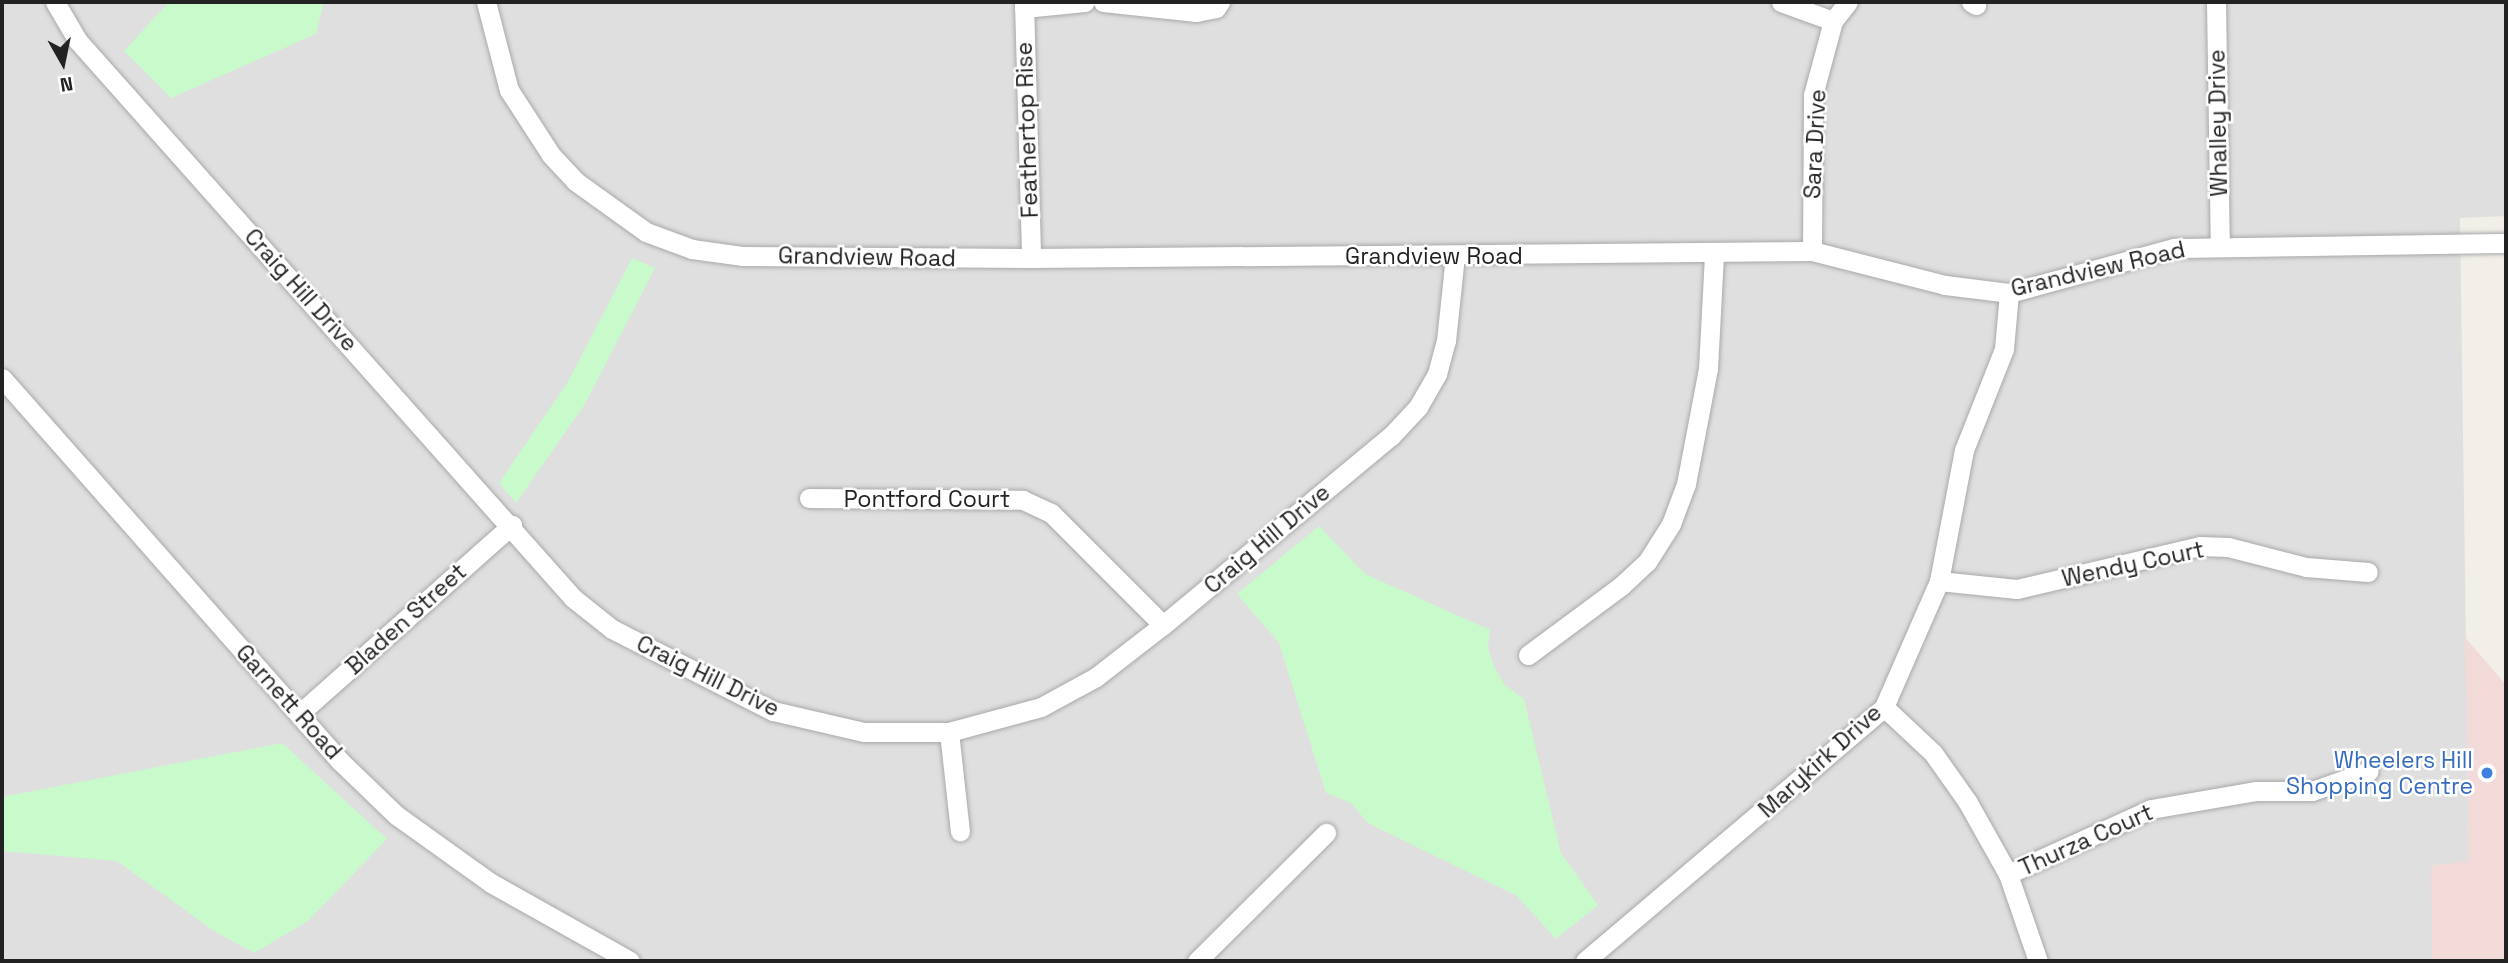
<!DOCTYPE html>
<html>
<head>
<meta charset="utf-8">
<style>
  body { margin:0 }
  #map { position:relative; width:2508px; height:963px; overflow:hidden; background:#f2efe9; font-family:"Space Grotesk",sans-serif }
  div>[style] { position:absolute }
  .residential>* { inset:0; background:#e0dfdf }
  .commercial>* { inset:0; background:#f2dad9 }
  .park>* { inset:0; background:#c8facc }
  .roads { filter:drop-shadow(0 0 2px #a9a9a9) drop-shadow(0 0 2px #a9a9a9) }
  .minor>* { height:19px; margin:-9.5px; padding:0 9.5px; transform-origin:9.5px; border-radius:9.5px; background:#fff }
  .dots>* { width:19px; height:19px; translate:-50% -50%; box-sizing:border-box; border:4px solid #fff; border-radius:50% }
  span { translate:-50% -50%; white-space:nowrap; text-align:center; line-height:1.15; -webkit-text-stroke:5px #fff; paint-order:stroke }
  .street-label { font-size:23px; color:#222 }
  .shop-label { font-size:23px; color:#366cbe }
  .right { translate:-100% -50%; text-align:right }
  .frame { position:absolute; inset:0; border:4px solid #222; pointer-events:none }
  .north { position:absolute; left:28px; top:28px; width:70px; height:70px; -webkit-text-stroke:5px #fff; paint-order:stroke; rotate:171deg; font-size:19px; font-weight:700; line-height:28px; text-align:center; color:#222 }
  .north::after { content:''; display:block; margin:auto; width:24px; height:32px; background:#222; clip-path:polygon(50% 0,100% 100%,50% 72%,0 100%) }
</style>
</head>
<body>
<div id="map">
  <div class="residential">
    <i style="clip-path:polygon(2px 2px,2506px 2px,2506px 216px,2460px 218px,2469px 862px,2432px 866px,2432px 961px,2px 961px)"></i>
  </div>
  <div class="commercial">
    <i style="clip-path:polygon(2465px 637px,2506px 685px,2506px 961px,2432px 961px,2431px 866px,2469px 861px)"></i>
  </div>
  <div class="park">
    <i style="clip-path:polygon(169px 2px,324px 2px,316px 34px,171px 98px,124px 51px)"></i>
    <i style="clip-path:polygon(632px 258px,655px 268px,585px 404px,516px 503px,499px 483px,569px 380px)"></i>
    <i style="clip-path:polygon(1319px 526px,1365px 574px,1490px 630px,1488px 648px,1495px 669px,1505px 685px,1524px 699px,1561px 853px,1598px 905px,1556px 939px,1517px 896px,1368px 823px,1351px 803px,1326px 793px,1279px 643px,1237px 594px)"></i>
    <i style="clip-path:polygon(282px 743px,387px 839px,308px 921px,254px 953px,214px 931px,117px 861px,2px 851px,2px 797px)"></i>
  </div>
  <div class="roads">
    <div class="minor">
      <i style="left:55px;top:2px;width:45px;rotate:59.5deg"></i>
      <i style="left:78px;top:41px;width:745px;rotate:48.37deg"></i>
      <i style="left:573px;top:598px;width:50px;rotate:38.5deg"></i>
      <i style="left:612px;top:629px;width:181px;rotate:27deg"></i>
      <i style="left:773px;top:711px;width:93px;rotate:13deg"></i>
      <i style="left:864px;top:732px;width:85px"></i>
      <i style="left:949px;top:732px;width:95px;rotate:-15.2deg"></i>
      <i style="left:1041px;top:707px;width:63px;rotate:-28.6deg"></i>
      <i style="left:1096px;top:677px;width:85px;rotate:-37.8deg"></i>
      <i style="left:1163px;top:625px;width:296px;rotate:-39.7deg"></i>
      <i style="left:1391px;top:436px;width:40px;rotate:-47deg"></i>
      <i style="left:1418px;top:407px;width:38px;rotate:-60deg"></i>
      <i style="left:1437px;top:374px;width:34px;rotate:-75deg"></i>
      <i style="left:1446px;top:341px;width:85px;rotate:-84deg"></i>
      <i style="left:486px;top:2px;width:91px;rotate:75.4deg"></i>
      <i style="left:509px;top:90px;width:77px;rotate:57.1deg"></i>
      <i style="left:551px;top:155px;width:35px;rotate:47deg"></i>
      <i style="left:575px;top:181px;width:87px;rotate:35.7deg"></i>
      <i style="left:646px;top:232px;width:49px;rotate:20.3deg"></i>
      <i style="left:692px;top:249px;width:50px;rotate:8deg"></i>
      <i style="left:742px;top:256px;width:289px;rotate:0.4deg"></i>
      <i style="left:1031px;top:258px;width:781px;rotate:-0.51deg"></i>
      <i style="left:1812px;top:251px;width:137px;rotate:14.3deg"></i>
      <i style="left:1945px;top:285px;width:64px;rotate:7.1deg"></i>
      <i style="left:2009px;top:293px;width:171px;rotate:-15.3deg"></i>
      <i style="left:2174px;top:248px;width:332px;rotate:-0.9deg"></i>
      <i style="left:1024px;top:2px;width:256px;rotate:88.4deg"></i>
      <i style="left:1103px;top:2px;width:94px;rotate:6.1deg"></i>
      <i style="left:1196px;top:12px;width:20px;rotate:-11deg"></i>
      <i style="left:1216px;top:8px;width:7px;rotate:-56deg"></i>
      <i style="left:1781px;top:2px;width:55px;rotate:20.1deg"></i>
      <i style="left:1971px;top:2px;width:6px;rotate:31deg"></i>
      <i style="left:2216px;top:2px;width:243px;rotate:89.1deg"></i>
      <i style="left:1024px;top:8px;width:61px;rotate:-5.6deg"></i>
      <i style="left:1812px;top:251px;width:156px;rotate:-89.6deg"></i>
      <i style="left:1813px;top:95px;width:77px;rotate:-74.9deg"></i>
      <i style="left:1833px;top:21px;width:24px;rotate:-52deg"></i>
      <i style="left:2px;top:378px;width:511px;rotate:48.57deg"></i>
      <i style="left:340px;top:761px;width:78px;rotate:44deg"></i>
      <i style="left:396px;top:815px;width:117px;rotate:35.6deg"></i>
      <i style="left:491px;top:883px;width:159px;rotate:29.3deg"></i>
      <i style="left:809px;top:498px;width:214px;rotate:0.5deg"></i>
      <i style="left:1023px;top:500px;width:31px;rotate:25deg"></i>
      <i style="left:1051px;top:513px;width:158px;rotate:45deg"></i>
      <i style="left:1939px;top:581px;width:78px;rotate:5.9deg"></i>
      <i style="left:2017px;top:589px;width:188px;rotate:-13.2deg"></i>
      <i style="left:2200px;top:546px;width:28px;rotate:2deg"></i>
      <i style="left:2228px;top:547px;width:81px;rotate:14.4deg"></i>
      <i style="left:2306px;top:567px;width:62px;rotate:4.6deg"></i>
      <i style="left:1528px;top:655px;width:116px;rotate:-36.6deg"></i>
      <i style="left:1621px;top:586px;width:35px;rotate:-43deg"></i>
      <i style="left:1647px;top:562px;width:45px;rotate:-57.7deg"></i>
      <i style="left:1671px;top:524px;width:43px;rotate:-69.4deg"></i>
      <i style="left:1686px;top:484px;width:117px;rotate:-79.2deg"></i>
      <i style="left:1708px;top:369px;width:115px;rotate:-87deg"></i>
      <i style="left:1884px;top:707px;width:67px;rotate:43.2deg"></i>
      <i style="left:1933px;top:753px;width:59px;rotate:54.7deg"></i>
      <i style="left:1967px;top:801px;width:84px;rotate:60.7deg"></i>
      <i style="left:2008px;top:874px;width:92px;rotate:71deg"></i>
      <i style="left:299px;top:714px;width:285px;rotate:-41.6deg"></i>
      <i style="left:949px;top:732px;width:100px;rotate:83.7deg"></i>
      <i style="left:2008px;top:874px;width:157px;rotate:-24.4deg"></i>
      <i style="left:2151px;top:809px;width:107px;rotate:-9.7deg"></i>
      <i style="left:2256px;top:791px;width:56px"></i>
      <i style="left:2312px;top:791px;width:60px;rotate:-19.3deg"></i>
      <i style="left:1197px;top:961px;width:182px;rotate:-44.8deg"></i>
      <i style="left:1585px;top:961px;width:392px;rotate:-40.3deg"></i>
      <i style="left:1884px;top:707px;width:137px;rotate:-66.4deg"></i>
      <i style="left:1939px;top:581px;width:133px;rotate:-79.2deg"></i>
      <i style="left:1964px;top:450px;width:109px;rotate:-68.4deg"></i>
      <i style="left:2004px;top:349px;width:56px;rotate:-84.9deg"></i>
    </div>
  </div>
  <div class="dots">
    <i style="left:2487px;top:773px;background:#3f7fe0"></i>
  </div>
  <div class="street-label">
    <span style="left:2218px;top:123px;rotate:-91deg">Whalley Drive</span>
    <span style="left:1027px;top:130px;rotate:-92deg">Feathertop Rise</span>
    <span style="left:1815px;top:144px;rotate:-87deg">Sara Drive</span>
    <span style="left:1434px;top:256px">Grandview Road</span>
    <span style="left:867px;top:257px;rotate:1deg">Grandview Road</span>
    <span style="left:2098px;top:269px;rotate:-13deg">Grandview Road</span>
    <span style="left:301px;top:290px;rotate:48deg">Craig Hill Drive</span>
    <span style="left:927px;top:499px">Pontford Court</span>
    <span style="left:1267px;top:539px;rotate:-40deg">Craig Hill Drive</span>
    <span style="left:2133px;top:564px;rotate:-12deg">Wendy Court</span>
    <span style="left:406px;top:619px;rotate:-42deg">Bladen Street</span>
    <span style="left:708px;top:676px;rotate:26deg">Craig Hill Drive</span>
    <span style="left:289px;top:702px;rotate:48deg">Garnett Road</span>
    <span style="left:1820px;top:761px;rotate:-42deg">Marykirk Drive</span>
    <span style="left:2086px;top:840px;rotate:-24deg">Thurza Court</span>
  </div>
  <div class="shop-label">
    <span class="right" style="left:2473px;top:773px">Wheelers Hill<br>Shopping Centre</span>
  </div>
  <div class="frame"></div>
  <div class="north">N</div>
</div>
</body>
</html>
